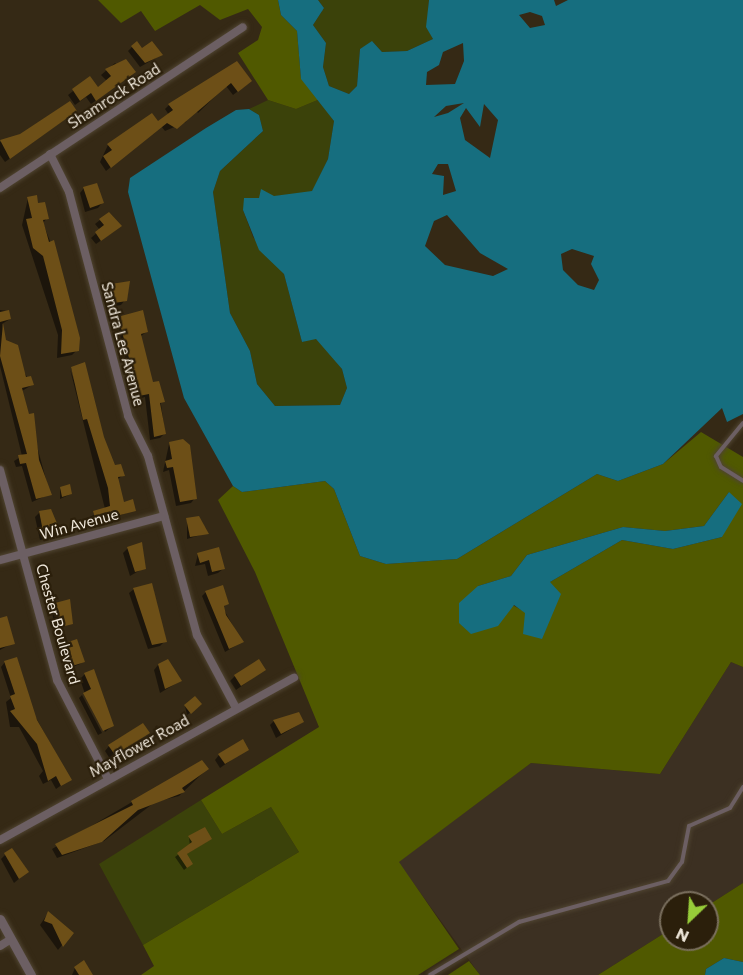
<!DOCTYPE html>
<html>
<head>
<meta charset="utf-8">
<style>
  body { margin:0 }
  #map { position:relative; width:743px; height:975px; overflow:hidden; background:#352915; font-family:Commissioner,sans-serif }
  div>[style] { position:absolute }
  .industrial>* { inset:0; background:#3c3022 }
  .green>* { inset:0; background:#3b420a }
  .forest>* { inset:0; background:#505900 }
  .water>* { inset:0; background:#166e7f }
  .shadow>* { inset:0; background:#0007 }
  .building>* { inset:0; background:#6d4f17 }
  .roads { filter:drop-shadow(0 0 2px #4f4431) drop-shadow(0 0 2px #4f4431) }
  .service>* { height:4px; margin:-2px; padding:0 2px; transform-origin:2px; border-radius:2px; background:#6c5f63 }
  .minor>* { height:8px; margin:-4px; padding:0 4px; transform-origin:4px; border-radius:4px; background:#6c5f63 }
  .tertiary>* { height:9px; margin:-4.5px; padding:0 4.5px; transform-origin:4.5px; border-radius:4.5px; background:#6c5f63 }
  span { translate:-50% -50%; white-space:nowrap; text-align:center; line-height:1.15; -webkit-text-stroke:4.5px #2b1f0b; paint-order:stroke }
  .street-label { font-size:15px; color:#f0e8db }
  .north { position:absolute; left:659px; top:891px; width:60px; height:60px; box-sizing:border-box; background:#2b1f0b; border:2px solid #7a6f5e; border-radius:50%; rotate:205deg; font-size:16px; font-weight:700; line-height:24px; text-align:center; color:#f0e8db }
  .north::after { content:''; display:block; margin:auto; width:21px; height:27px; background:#97cc39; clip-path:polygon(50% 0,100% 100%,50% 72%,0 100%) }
</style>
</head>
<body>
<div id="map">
  <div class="industrial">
    <i style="clip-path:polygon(731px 662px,743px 667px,743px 883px,707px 906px,671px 903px,671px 929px,598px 975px,480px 975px,398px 862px,531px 763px,660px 774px)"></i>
  </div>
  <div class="green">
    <i style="clip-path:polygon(318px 0,429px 0,427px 27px,433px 39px,407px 51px,382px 52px,373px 42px,360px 49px,357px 86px,349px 94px,329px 86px,323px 67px,326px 43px,313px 25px,324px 8px)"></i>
    <i style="clip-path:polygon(320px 99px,334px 121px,328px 159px,312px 192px,259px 198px,243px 210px,253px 237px,284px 274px,302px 342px,315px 338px,326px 348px,342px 369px,347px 388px,340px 405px,275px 406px,257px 384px,250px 351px,230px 313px,213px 192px,220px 171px,263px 131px,259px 115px,249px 109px,268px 100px,296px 109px)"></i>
    <i style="clip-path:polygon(201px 800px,222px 834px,271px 807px,299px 852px,143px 945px,99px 864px)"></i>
  </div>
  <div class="forest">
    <i style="clip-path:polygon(98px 0,278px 0,281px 15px,297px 31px,301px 78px,320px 99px,296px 109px,268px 100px,238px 53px,258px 40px,262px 27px,248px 9px,220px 20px,200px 5px,155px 31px,141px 11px,121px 23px)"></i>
    <i style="clip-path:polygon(evenodd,701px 432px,743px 457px,743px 667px,731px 662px,660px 774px,531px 763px,399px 862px,459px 949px,418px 975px,141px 975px,154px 966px,143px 945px,299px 852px,271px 807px,222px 834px,201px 800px,319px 727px,255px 572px,218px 500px,233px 486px,242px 492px,325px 481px,334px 489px,360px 556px,386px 564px,457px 559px,597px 474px,618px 481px,663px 464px,701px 432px,729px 492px,722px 537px,673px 549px,622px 540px,550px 582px,525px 612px,478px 586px,511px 576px,527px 555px,623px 527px,665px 531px,704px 526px,729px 492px)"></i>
    <i style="clip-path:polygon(743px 883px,743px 962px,724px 958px,706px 969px,705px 975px,598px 975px,671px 929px,671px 939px,707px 939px,707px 906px)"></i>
    <i style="clip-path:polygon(469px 961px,480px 975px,448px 975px)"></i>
  </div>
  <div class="water">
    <i style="clip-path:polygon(evenodd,278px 0,318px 0,324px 8px,313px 25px,326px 43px,323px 67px,329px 86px,349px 94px,357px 86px,360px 49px,372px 41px,382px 52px,407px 51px,433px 39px,426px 27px,429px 0,554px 0,556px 6px,568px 0,743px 0,743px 414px,727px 422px,722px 408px,663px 464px,618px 481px,597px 474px,457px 559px,386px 564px,360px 556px,334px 489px,325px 481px,242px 492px,233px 486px,184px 398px,128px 192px,130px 178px,206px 128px,236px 110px,249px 109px,259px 115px,263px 131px,220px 171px,213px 192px,230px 313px,250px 351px,257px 384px,275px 406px,340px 405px,347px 388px,342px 369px,316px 339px,302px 342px,284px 274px,259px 250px,243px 210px,244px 198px,259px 198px,261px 189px,274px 196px,312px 191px,328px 159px,334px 121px,301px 79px,297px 31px,281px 15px,278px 0,530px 12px,542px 16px,545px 25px,530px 28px,519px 15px,530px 12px,278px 0,463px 43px,464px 61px,455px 84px,426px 85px,427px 72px,439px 65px,443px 52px,463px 43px,278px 0,464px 103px,448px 113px,434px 117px,446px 106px,464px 103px,278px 0,484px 104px,498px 120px,490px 158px,465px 140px,460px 118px,466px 108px,480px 127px,484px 104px,278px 0,438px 164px,448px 164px,456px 191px,443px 195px,444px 176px,432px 174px,438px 164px,278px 0,447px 215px,480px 253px,508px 269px,493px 276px,445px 265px,425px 246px,434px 221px,447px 215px,278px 0,572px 249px,594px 256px,591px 264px,599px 280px,594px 290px,578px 285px,563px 270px,561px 254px,572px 249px)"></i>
    <i style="clip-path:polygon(729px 492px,742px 504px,722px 537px,673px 549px,622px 540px,550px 582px,561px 594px,542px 639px,523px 634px,525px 613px,514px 605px,498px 626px,471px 634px,459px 623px,459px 603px,478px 586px,511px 576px,527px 555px,623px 527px,665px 531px,704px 526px)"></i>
    <i style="clip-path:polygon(724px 958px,743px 962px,743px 975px,705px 975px,706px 969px)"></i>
  </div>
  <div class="shadow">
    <i style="clip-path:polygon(132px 47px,161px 55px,140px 67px,128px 51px)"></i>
    <i style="clip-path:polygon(115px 63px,130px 76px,91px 104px,86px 97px,75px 105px,68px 95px,90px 78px,98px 89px,107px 81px,101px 75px)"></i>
    <i style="clip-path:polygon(236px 63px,246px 85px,233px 95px,226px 86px,198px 113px,195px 109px,188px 114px,186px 122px,165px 131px,161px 126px,106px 171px,100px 162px,108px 145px,158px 123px,169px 115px,165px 109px,169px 105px)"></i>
    <i style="clip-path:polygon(71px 115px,5px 162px,0 155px,0 142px)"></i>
    <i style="clip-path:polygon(84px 188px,102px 203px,98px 208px,85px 212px,80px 193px)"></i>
    <i style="clip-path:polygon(28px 198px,47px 218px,43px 223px,62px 272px,77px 350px,72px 355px,57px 358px,58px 335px,22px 225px)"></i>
    <i style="clip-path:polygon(100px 220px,116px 230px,96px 244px,91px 238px,100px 230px,95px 224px)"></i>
    <i style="clip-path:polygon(112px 285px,125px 300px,121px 305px,110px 307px,107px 290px)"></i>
    <i style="clip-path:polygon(0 310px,8px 311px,10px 319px,2px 324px,5px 341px,32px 385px,22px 391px,50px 494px,32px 502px,22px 466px,16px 467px,14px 461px,22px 456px,0 366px)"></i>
    <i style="clip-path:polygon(122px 317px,146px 332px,140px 337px,152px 384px,158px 383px,165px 433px,160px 438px,150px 440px,145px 397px,135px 400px,117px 322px)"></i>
    <i style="clip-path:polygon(84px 364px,102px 437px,114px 467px,120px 465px,123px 475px,117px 480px,123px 503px,132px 501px,135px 510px,92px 525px,90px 517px,105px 509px,70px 369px,106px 471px,71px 368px)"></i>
    <i style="clip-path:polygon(169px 444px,195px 498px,191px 503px,176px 506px,169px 470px,163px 472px)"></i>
    <i style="clip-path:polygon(60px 489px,71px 494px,60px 499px)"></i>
    <i style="clip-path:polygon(40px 512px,60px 533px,55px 537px,40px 540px,35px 517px)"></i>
    <i style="clip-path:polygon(187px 520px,206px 528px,207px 533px,187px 539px)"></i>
    <i style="clip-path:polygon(128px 548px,144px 568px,130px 576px,123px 553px)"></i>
    <i style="clip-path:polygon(218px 549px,223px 569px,218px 573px,208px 576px,205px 564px,195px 566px,198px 554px)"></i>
    <i style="clip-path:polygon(134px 589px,165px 641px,160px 646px,148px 649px,129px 593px)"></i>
    <i style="clip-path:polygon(206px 592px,227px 603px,223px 608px,242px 642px,225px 652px,202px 596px)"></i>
    <i style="clip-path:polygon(56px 604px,71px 623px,56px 630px,51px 609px)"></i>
    <i style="clip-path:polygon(0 620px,13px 643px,0 650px)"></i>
    <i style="clip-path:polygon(66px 644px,83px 661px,80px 664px,70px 668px)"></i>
    <i style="clip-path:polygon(5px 662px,70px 779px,56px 789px,51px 780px,43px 784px,39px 776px,43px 771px,19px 727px,10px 727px,6px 702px,11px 698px,1px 667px)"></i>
    <i style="clip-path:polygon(158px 665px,180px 681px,160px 693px,154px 670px)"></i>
    <i style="clip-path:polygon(264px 670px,236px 690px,230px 681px,235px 676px)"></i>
    <i style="clip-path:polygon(85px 674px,112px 726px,105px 732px,85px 694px,80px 679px)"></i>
    <i style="clip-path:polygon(82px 695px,102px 733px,98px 735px,79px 698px)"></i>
    <i style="clip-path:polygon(185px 706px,198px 707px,187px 715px)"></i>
    <i style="clip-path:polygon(274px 721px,303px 722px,276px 738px,270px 725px)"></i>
    <i style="clip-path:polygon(148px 733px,110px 759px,105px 751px,109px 746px)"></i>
    <i style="clip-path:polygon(247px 749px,220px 768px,215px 760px,219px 755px)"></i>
    <i style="clip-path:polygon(207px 769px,179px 796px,155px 802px,104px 841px,57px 858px,52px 849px,132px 802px)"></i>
    <i style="clip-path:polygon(189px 837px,211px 839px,185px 855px,189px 866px,184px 870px,175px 857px,190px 846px)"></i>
    <i style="clip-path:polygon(5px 855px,27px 872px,14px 883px,1px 859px)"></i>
    <i style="clip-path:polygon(48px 913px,72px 933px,58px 950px,40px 925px)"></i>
    <i style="clip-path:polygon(75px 968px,91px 975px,72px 975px)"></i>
  </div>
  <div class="building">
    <i style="clip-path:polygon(137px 41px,142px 48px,152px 41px,163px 55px,145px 63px,131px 46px)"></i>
    <i style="clip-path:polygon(126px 59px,136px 72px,96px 101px,91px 93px,80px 101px,72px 89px,90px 76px,98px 87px,111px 76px,105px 69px)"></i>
    <i style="clip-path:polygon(237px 61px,252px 81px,238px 92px,231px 83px,177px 129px,167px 123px,111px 168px,103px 156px,112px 150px,107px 144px,152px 113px,158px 121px,173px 110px,168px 104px)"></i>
    <i style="clip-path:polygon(70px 101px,77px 111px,10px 159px,0 140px,20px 134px)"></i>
    <i style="clip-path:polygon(97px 183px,104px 203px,90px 208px,83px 187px)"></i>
    <i style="clip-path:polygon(37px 195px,38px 203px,45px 202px,49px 219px,43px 220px,49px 242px,54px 240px,80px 338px,79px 351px,61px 354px,62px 330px,43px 256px,33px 248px,26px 219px,32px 218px,27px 197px)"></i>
    <i style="clip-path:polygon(109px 212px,122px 226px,101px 241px,95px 232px,104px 225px,99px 219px)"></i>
    <i style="clip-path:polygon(130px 281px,127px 301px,114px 303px,111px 284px)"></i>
    <i style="clip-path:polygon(9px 310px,11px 319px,0 322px,0 312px)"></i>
    <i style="clip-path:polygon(143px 310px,148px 332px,141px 334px,153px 382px,159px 381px,165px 402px,160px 403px,166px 434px,154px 437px,149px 394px,139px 396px,121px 328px,121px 316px)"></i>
    <i style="clip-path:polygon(3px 323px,6px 340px,18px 345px,26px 377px,31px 376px,34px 385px,22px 388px,29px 414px,34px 413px,39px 460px,52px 495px,36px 499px,26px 463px,20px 464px,18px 455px,27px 454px,0 356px)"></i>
    <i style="clip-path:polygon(85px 362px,104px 437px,115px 465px,121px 464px,125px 476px,118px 477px,124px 502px,133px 499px,136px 511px,96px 521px,93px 511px,110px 506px,108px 488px,87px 419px,83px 420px,71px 367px)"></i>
    <i style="clip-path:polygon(183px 439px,190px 445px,197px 499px,180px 502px,173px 467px,167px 468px,165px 461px,172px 459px,169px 442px)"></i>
    <i style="clip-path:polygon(70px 484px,72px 494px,62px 497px,60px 487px)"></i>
    <i style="clip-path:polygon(51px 509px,61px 533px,44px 536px,39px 511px)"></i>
    <i style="clip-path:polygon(199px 516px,209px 534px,190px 537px,186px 518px)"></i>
    <i style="clip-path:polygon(142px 542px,146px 569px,135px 572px,127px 547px)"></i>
    <i style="clip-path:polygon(219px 547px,225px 569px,212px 572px,209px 560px,200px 563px,197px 553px)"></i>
    <i style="clip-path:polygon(152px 583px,167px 642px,152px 645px,133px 588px)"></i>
    <i style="clip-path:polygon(223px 585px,229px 604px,224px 606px,226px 615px,244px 642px,229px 649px,205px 591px)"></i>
    <i style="clip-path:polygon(70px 599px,73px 624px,61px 627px,55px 603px)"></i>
    <i style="clip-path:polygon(7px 616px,15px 644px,0 648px,0 618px)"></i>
    <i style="clip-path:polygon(77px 639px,85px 662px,72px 666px,65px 643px)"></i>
    <i style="clip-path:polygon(17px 657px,37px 720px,72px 780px,61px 786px,56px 776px,48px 781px,37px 744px,10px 711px,15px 709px,10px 696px,15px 694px,4px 661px)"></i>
    <i style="clip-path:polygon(168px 659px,182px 681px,165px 689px,158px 664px)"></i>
    <i style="clip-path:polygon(259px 659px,266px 670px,241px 686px,234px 675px)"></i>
    <i style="clip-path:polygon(94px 669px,114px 726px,103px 731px,83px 693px,91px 689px,84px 673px)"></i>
    <i style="clip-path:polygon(195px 696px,202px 704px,191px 714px,184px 705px)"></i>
    <i style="clip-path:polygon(299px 712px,304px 722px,281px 734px,273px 720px)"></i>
    <i style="clip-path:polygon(143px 723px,150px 733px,115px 755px,108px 745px)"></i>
    <i style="clip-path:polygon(243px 739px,249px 750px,225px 764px,218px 754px)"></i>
    <i style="clip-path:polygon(202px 760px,209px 769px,182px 788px,185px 792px,138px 810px,102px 842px,62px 855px,55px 844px,133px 805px,131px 801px)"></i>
    <i style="clip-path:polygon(205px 827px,212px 839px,187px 854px,193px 864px,187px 868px,177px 853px,192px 842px,188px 836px)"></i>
    <i style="clip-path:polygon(12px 848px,29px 872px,19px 879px,4px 853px)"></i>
    <i style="clip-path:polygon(48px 911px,74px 933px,63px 947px,52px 924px,44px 921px)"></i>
    <i style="clip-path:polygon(84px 960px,93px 975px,79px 975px,74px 967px)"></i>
  </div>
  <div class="roads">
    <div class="service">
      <i style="left:743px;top:423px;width:43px;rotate:129.3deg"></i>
      <i style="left:716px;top:456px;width:12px;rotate:66deg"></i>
      <i style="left:721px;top:467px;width:26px;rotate:32deg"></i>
      <i style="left:430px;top:975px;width:104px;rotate:-30.8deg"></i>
      <i style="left:519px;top:922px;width:155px;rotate:-15.4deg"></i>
      <i style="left:668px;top:881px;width:24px;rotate:-54deg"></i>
      <i style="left:682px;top:862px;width:37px;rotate:-79deg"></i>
      <i style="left:689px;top:826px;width:45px;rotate:-23.7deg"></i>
      <i style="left:730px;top:808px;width:25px;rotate:-58deg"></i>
    </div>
    <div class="minor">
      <i style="left:50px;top:154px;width:42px;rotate:63.4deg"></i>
      <i style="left:69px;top:192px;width:232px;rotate:75.2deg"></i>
      <i style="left:128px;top:416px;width:45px;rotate:63.4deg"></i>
      <i style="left:148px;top:456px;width:186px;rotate:74.7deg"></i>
      <i style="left:197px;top:635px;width:83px;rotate:61.9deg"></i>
      <i style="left:0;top:188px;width:291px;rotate:-33.5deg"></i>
      <i style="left:0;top:470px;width:218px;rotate:74.8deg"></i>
      <i style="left:57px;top:680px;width:111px;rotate:62.7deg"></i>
      <i style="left:0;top:560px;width:170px;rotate:-15deg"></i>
      <i style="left:0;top:840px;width:336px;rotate:-28.9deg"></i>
      <i style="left:0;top:946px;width:13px;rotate:-32deg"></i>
    </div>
    <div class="tertiary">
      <i style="left:0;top:919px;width:64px;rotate:61deg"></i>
    </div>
  </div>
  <div class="street-label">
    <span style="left:114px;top:96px;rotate:-33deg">Shamrock Road</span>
    <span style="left:123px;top:344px;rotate:75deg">Sandra Lee Avenue</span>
    <span style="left:79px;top:524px;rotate:-15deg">Win Avenue</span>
    <span style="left:58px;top:624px;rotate:74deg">Chester Boulevard</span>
    <span style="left:139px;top:746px;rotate:-29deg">Mayflower Road</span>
  </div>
  <div class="north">N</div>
</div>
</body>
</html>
